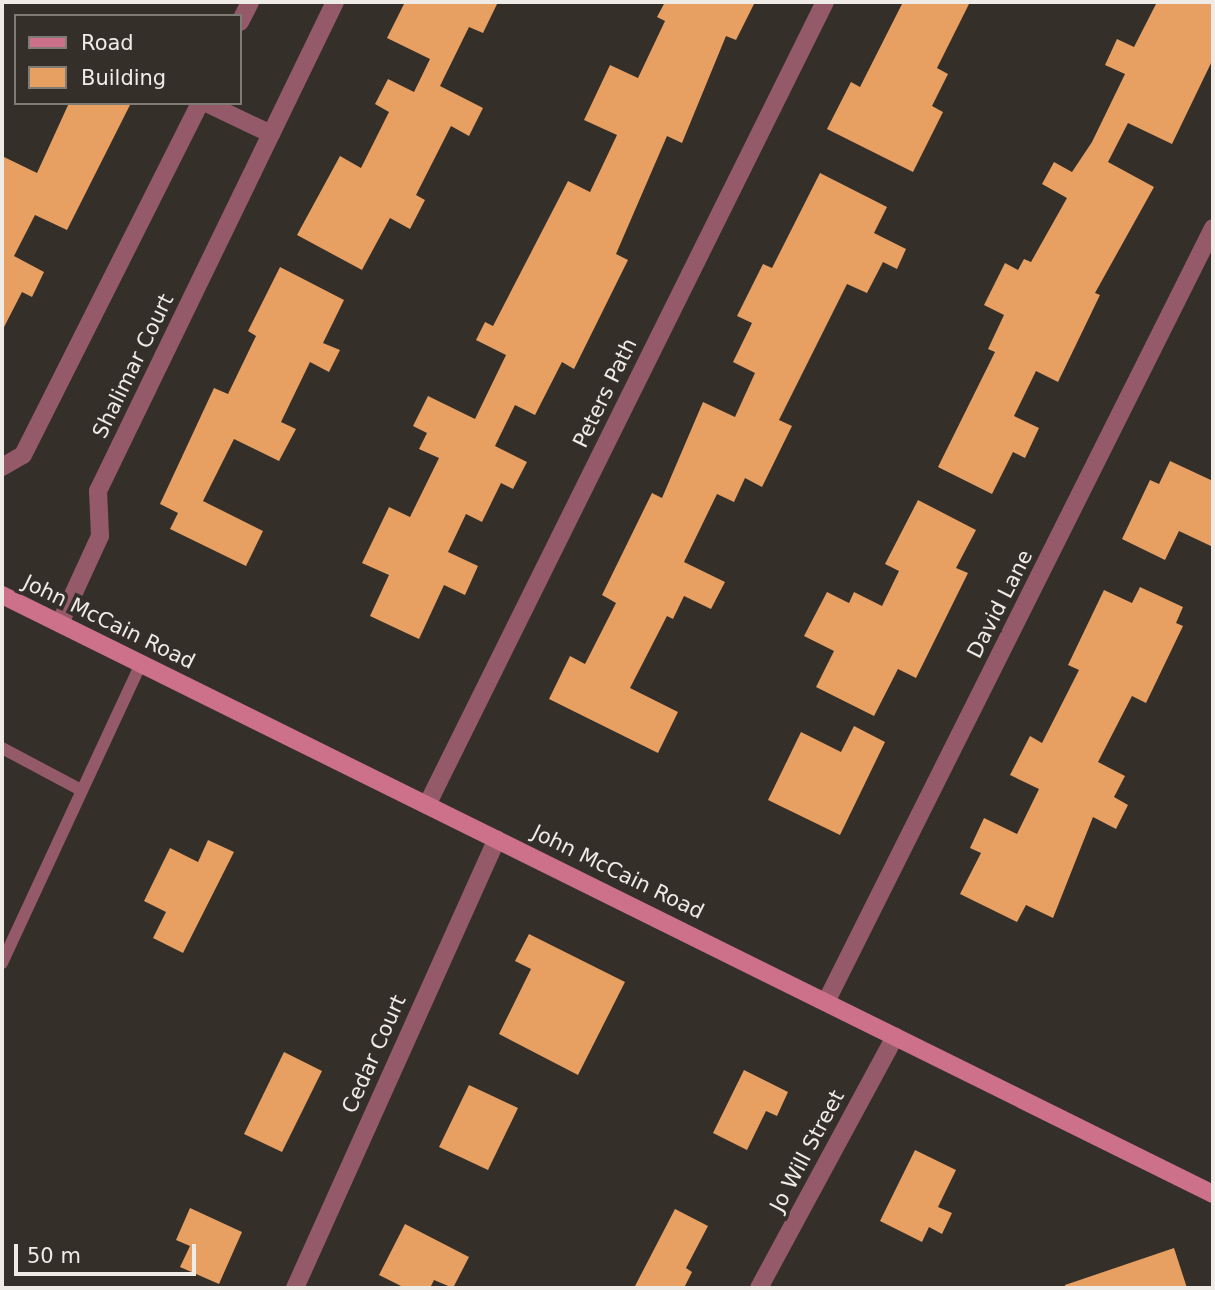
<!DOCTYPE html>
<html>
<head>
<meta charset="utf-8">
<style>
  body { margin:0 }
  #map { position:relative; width:1215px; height:1290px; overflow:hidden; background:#352f29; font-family:"DejaVu Sans",sans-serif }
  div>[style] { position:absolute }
  .building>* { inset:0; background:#e89f62 }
  .lane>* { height:12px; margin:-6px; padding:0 6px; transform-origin:6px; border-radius:6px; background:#955a69 }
  .street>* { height:18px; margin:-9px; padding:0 9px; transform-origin:9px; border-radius:9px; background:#955a69 }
  .secondary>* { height:18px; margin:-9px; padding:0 9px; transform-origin:9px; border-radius:9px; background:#cd7089 }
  span { translate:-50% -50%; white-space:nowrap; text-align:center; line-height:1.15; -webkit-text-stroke:7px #352f29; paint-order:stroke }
  .street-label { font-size:21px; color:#efece7 }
  .frame { position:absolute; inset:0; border:4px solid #efece7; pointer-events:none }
  .legend { position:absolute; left:14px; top:14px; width:228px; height:91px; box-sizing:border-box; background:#352f29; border:2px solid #7f7b75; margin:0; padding:9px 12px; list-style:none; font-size:21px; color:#efece7 }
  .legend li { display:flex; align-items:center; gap:14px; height:35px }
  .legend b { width:35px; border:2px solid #7f7b75 }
  .scale { position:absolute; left:14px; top:1244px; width:182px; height:32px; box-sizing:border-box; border:4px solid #efece7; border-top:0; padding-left:9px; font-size:21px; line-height:24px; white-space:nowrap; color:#efece7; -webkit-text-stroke:5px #352f29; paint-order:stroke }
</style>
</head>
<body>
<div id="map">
  <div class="building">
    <i style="clip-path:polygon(405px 2px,498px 2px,483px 33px,469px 27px,440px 86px,483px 108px,469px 136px,451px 126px,416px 195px,425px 200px,410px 229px,390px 218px,362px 270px,297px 235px,340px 156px,361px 168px,389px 112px,375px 104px,388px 79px,414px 92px,430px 59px,387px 38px)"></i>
    <i style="clip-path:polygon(665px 2px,755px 2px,736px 40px,726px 36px,682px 143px,667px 136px,616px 254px,628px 260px,574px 369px,562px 362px,535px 415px,515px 405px,495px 446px,527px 462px,513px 489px,501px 483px,482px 522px,466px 514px,448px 552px,478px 566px,465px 595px,444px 585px,419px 639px,370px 616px,389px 575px,362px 563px,389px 507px,410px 517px,439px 458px,419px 449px,427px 433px,413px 426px,428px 396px,475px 419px,506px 355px,476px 340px,485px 322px,493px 326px,568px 181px,590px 192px,617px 135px,584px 120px,610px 65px,638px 78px,665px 21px,657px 17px)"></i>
    <i style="clip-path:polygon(903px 2px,970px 2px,937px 68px,948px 74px,932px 106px,943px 112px,913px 172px,827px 129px,851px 82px,860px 87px)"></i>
    <i style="clip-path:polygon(1157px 2px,1213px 2px,1213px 59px,1172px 144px,1128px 123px,1108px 162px,1154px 187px,1095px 293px,1100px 295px,1058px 382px,1036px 371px,1014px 416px,1039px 428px,1025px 458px,1013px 452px,992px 494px,938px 467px,995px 352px,988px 349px,1004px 315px,984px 305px,1005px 263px,1018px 270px,1024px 259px,1031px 262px,1067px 198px,1042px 184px,1054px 162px,1072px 172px,1092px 142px,1125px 74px,1105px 65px,1117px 39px,1134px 47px)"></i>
    <i style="clip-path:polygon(69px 103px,131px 103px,67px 230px,35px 215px,14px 256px,44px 272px,32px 297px,22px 292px,2px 331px,2px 156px,37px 173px)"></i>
    <i style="clip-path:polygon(820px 173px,887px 207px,874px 233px,906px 249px,897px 269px,883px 262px,867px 293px,847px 284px,779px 420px,792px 426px,762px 487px,745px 478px,734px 502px,717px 494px,684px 562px,725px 582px,711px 609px,684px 596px,673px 619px,667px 616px,630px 688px,678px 712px,658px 753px,549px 699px,570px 656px,585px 664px,616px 603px,602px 595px,652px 493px,662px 498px,703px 402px,735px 417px,755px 373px,733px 362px,752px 323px,737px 316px,763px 264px,772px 268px)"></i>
    <i style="clip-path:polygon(280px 267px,344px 300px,323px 343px,340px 350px,329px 372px,310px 362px,281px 422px,296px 429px,279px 461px,234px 439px,203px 501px,263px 531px,246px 566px,170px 529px,178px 513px,160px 504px,214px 388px,228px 394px,256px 336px,248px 331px)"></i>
    <i style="clip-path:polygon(1170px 461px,1213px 481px,1213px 547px,1179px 531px,1165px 560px,1122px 539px,1150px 480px,1159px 484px)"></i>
    <i style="clip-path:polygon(918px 500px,976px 530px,956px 568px,968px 573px,916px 678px,898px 669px,874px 716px,816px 687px,834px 651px,804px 636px,827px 592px,849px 603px,854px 592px,882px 606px,899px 571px,885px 564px)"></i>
    <i style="clip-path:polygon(1140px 587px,1183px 607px,1176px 623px,1183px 626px,1146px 703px,1132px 696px,1098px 762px,1125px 776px,1114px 797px,1128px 805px,1116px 829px,1093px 817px,1053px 918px,1026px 905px,1017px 922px,960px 894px,981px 853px,970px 848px,984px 818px,1017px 834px,1039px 789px,1010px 775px,1030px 736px,1042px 743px,1079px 670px,1068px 665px,1104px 590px,1132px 603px)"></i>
    <i style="clip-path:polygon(854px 726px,885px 742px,840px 835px,768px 800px,801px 732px,841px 752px)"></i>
    <i style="clip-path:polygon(208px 840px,234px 852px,183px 953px,153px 938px,166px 912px,144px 901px,170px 848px,198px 862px)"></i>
    <i style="clip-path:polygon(529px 934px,625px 982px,578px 1075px,499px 1034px,531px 969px,515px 961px)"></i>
    <i style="clip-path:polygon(284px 1052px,322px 1071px,282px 1152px,244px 1134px)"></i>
    <i style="clip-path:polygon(744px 1070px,788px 1092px,777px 1116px,766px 1111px,747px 1150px,713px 1133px)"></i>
    <i style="clip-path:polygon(469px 1085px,518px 1108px,488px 1170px,439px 1147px)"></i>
    <i style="clip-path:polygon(915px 1150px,956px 1170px,938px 1207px,952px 1213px,942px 1234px,929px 1227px,922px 1242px,880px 1221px)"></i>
    <i style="clip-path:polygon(190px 1208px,242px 1232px,219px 1284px,180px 1267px,190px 1246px,176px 1240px)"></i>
    <i style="clip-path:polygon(675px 1209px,708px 1226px,686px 1268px,692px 1272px,684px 1288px,634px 1288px)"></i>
    <i style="clip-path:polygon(405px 1224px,469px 1257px,453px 1288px,434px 1280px,430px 1288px,405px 1288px,379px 1275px)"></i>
    <i style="clip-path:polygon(1174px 1248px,1187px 1288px,1065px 1288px,1065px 1285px)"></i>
  </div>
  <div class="lane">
    <i style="left:2px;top:748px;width:87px;rotate:28deg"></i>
    <i style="left:2px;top:963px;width:331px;rotate:-65.1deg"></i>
  </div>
  <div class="street">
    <i style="left:240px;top:22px;width:22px;rotate:-63deg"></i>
    <i style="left:206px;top:103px;width:72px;rotate:25.5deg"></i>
    <i style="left:2px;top:467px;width:24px;rotate:-30deg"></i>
    <i style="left:23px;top:455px;width:394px;rotate:-63.3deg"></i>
    <i style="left:60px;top:623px;width:96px;rotate:-65.3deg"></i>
    <i style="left:100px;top:536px;width:45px;rotate:-92.5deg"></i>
    <i style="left:98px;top:491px;width:543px;rotate:-64.14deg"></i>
    <i style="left:427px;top:805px;width:896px;rotate:-63.64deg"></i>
    <i style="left:827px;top:1000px;width:863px;rotate:-63.43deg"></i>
    <i style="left:295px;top:1288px;width:492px;rotate:-65.8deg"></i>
    <i style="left:759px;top:1288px;width:286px;rotate:-61.6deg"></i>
  </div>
  <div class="secondary">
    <i style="left:2px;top:595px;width:1351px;rotate:26.32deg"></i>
  </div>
  <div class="street-label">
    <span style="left:133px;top:366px;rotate:-64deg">Shalimar Court</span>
    <span style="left:605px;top:393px;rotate:-64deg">Peters Path</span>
    <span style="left:1000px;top:604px;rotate:-63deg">David Lane</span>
    <span style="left:109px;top:622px;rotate:26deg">John McCain Road</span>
    <span style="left:618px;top:872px;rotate:26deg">John McCain Road</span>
    <span style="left:374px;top:1054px;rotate:-66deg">Cedar Court</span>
    <span style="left:807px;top:1151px;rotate:-62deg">Jo Will Street</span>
  </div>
  <div class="frame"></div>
  <ul class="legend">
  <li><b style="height:9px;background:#cd7089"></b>Road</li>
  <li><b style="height:19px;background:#e89f62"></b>Building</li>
  </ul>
  <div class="scale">50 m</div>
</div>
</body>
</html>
